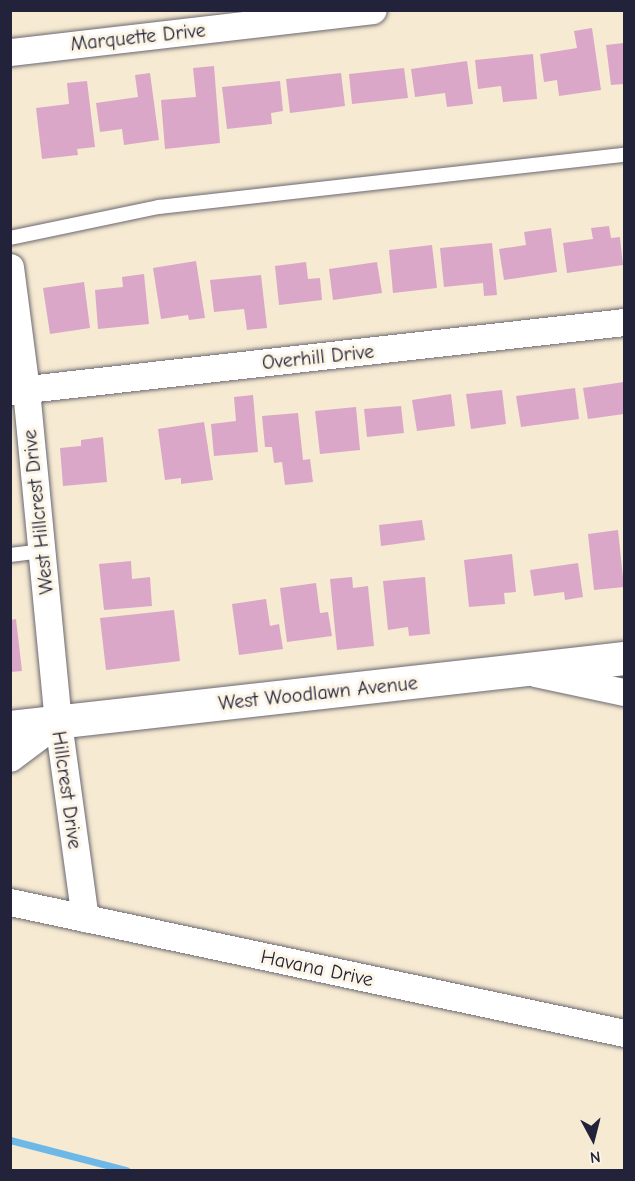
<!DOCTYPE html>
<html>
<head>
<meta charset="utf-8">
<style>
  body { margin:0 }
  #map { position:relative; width:635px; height:1181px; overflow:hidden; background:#f6ead2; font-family:"Comic Neue",sans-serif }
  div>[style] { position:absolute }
  .stream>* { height:7px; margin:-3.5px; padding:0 3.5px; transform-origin:3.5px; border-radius:3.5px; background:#6db8e6 }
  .building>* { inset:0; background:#daa7c8 }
  .roads { filter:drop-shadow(0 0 2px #6c6870) drop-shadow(0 0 2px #6c6870) }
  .service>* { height:14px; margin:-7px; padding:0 7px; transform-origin:7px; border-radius:7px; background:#fff }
  .minor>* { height:27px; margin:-13.5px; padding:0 13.5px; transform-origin:13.5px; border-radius:13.5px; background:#fff }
  .tertiary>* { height:33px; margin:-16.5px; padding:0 16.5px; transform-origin:16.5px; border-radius:16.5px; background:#fff }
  span { translate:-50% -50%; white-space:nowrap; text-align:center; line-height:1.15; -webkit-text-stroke:6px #fcf5e5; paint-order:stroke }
  .street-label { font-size:20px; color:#22223b }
  .frame { position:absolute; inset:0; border:12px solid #22223b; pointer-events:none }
  .north { position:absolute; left:563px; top:1109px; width:60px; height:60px; -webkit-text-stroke:4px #fcf5e5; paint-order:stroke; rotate:173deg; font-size:16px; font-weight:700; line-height:24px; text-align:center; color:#22223b }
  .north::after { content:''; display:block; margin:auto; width:21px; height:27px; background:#22223b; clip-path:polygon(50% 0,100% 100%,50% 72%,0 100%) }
</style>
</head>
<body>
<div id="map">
  <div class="stream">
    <i style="left:10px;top:1140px;width:120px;rotate:14.5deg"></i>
  </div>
  <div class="building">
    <i style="clip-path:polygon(592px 28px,601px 90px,559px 96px,557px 80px,544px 82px,540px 54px,577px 48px,574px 31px)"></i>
    <i style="clip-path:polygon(624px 43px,624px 84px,611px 85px,606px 45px)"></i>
    <i style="clip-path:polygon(533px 54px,537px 99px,503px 102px,501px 86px,478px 89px,475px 60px)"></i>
    <i style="clip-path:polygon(467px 61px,473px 104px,447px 107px,445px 93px,415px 97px,411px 69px)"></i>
    <i style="clip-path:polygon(214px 66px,220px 143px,165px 149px,161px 100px,196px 97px,193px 68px)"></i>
    <i style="clip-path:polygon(404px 68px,408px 98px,352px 104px,349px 74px)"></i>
    <i style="clip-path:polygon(150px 73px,159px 140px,124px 145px,122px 129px,100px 132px,96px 103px,138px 97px,135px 75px)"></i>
    <i style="clip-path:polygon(341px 73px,345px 106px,290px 113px,286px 79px)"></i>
    <i style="clip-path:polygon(87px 81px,95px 147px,77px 149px,78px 155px,42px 159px,36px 108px,69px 104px,67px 83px)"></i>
    <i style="clip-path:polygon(280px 81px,283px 111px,271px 113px,272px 124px,227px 129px,222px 87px)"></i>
    <i style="clip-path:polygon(609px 226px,611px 238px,620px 237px,623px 265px,567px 273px,563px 243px,593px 239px,591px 228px)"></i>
    <i style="clip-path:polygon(551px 228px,557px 272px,504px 280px,499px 249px,526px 245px,524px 232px)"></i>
    <i style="clip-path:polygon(492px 243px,497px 295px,484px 296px,483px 283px,444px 287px,440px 248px)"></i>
    <i style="clip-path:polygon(432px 245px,437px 288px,393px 293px,389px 250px)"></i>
    <i style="clip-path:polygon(196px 261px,205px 318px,189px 320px,188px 315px,161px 319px,153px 268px)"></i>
    <i style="clip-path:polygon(306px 262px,308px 279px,320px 278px,322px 300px,279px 305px,275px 266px)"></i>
    <i style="clip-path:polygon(377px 262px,382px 293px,333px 300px,329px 269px)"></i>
    <i style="clip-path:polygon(144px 274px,149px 324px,98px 329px,95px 290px,123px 287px,122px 277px)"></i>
    <i style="clip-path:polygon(261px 275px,267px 328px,247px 330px,244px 309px,214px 312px,210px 280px)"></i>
    <i style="clip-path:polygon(84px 282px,90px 328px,50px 334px,43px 288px)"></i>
    <i style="clip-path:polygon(624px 382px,624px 414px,588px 419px,583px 388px)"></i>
    <i style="clip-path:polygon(575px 388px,579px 419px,521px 427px,516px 396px)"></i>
    <i style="clip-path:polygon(502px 390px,506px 424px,471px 429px,466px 394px)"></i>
    <i style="clip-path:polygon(451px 394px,455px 426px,417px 431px,412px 400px)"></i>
    <i style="clip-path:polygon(253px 395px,258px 452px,214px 456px,211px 424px,236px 421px,234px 397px)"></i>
    <i style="clip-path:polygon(401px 406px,404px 433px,367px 437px,364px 409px)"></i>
    <i style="clip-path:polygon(356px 407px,360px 450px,320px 454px,315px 411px)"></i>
    <i style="clip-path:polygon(298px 413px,303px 460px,310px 459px,313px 482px,285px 485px,282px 462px,274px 463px,272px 447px,265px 447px,262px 416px)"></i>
    <i style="clip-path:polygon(204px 422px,213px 480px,181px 484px,181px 478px,165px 480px,158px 429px)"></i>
    <i style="clip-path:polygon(103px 437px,107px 482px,63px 486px,60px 448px,81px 446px,81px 440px)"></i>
    <i style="clip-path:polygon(422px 520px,425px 540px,381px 546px,379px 525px)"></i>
    <i style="clip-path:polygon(618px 530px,624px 587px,594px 590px,588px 534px)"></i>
    <i style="clip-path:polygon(512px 554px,516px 592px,504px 593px,505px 604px,469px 607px,464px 560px)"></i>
    <i style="clip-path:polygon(131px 561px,132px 579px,150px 577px,152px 606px,104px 610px,99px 564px)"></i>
    <i style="clip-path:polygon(578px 563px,583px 597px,565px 600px,564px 592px,534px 596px,530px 570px)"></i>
    <i style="clip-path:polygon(352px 577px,353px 588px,368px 586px,374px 646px,337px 650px,330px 579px)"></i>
    <i style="clip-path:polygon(425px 577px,430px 634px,409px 636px,408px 627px,388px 630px,383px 581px)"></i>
    <i style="clip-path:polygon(316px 583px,320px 613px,328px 612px,332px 636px,287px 642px,280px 588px)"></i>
    <i style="clip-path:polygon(266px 599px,270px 626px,279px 624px,283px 649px,239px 655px,232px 604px)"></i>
    <i style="clip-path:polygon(174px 610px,180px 661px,106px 670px,100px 618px)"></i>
    <i style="clip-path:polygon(16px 619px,22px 671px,10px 672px,10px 620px)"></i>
  </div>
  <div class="roads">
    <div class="service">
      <i style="left:10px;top:238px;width:152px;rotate:-11.8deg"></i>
      <i style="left:159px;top:207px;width:468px;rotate:-6.4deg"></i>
      <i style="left:10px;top:555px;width:32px;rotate:-7deg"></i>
    </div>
    <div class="minor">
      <i style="left:10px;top:52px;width:365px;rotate:-6.6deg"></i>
      <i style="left:10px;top:267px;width:124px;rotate:82.6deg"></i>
      <i style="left:26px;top:390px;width:334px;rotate:84.5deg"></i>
      <i style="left:58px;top:722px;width:198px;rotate:82.2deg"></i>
      <i style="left:10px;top:391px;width:618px;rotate:-6.41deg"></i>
      <i style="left:535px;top:673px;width:91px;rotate:12.1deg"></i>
      <i style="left:10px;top:758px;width:60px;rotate:-36.9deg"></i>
      <i style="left:10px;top:902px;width:628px;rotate:12.04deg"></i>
    </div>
    <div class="tertiary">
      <i style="left:10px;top:727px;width:618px;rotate:-6.41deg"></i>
    </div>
  </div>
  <div class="street-label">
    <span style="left:138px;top:37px;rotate:-6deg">Marquette Drive</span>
    <span style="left:318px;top:357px;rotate:-6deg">Overhill Drive</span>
    <span style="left:38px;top:512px;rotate:-96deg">West Hillcrest Drive</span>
    <span style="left:318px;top:693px;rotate:-6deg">West Woodlawn Avenue</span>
    <span style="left:67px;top:790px;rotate:82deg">Hillcrest Drive</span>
    <span style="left:317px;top:968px;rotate:12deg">Havana Drive</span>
  </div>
  <div class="frame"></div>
  <div class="north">N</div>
</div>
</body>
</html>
